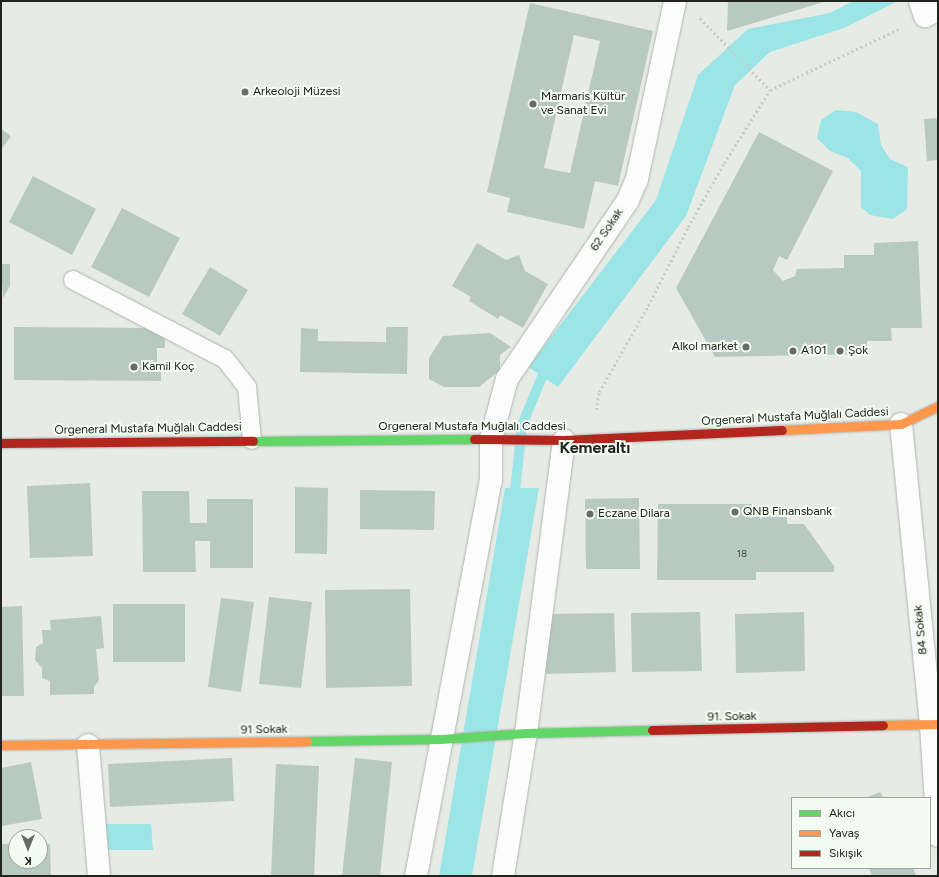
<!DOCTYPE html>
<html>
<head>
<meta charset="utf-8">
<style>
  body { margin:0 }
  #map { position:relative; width:939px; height:877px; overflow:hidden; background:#e7ebe6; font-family:Figtree,sans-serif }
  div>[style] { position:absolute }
  .water>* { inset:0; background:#9ce5e7 }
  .stream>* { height:10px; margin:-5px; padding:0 5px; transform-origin:5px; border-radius:5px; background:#9ce5e7 }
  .building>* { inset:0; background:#b8c9c1 }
  .path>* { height:2.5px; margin-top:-1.25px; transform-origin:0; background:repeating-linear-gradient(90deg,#c9cbc8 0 2px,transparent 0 5px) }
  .roads { filter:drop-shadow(0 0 1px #b1b4b0) drop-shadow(0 0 1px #b1b4b0) }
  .lane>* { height:18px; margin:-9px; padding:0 9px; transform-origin:9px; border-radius:9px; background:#fbfcfb }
  .street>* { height:22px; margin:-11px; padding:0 11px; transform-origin:11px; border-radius:11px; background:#fbfcfb }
  .fast>* { height:9px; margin:-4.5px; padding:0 4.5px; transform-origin:4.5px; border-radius:4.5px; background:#63d668 }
  .slow>* { height:9px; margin:-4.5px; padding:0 4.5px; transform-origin:4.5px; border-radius:4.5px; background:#ff974d }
  .jam>* { height:9px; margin:-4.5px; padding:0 4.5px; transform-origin:4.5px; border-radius:4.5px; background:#b3261e }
  .dots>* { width:11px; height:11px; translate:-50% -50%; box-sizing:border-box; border:2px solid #f4fbf0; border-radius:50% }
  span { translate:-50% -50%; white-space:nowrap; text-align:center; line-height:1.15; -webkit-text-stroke:4px #f4fbf0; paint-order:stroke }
  .number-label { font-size:10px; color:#484d48 }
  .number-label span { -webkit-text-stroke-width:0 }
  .poi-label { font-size:12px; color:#222420 }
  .left { translate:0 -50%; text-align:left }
  .right { translate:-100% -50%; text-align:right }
  .street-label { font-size:12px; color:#222420 }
  .district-label { font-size:16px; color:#222420; font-weight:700 }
  .frame { position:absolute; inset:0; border:2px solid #222420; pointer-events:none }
  .legend { position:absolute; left:791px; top:797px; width:140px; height:72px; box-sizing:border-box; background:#f4fbf0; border:1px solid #a0a59d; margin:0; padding:5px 7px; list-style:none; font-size:12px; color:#222420 }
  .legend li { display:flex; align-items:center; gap:8px; height:20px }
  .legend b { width:20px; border:1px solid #a0a59d }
  .north { position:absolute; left:8px; top:829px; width:40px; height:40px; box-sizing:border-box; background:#f4fbf0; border:1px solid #a0a59d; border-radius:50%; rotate:180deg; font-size:11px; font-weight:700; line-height:16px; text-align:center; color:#222420 }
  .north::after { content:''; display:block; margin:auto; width:14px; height:18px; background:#676a65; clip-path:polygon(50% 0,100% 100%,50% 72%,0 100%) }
</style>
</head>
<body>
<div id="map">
  <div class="water">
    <i style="clip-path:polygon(853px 1px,898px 1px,844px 28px,770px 52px,735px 85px,686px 216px,558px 387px,528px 367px,656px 200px,698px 75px,748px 29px,830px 13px)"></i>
    <i style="clip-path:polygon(836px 110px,856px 112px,878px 124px,881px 145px,890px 159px,908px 167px,907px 209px,893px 219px,870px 215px,861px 207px,861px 171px,848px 158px,830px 151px,817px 138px,821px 120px)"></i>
    <i style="clip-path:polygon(505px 488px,539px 488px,472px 876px,439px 876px)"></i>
    <i style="clip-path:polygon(106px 824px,151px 824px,153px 850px,107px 850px)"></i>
  </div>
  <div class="stream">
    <i style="left:514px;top:501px;width:76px;rotate:-84deg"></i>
    <i style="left:522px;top:425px;width:52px;rotate:-67.4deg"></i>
    <i style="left:542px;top:377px;width:14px;rotate:-54deg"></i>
  </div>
  <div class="building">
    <i style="clip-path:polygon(728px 1px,827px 1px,727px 31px)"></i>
    <i style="clip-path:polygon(evenodd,530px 3px,653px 31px,618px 186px,595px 181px,584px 229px,507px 212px,510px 198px,487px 192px,530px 3px,574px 35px,600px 41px,570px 173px,544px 168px,574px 35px)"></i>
    <i style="clip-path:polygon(938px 118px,938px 160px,927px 161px,924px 119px)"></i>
    <i style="clip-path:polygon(1px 129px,11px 136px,1px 150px)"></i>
    <i style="clip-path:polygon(759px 132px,833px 171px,787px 260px,779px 256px,773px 270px,783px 281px,795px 276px,797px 269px,844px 268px,844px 255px,874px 255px,874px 243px,918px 241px,922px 328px,891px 328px,892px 341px,867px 341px,867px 354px,715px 357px,676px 288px)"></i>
    <i style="clip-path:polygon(33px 176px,96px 209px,72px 255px,9px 222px)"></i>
    <i style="clip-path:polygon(122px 208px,180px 238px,149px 297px,91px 267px)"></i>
    <i style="clip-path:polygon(477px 243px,506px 260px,519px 255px,525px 271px,548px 284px,523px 328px,500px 315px,498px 319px,469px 301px,471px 297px,452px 286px)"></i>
    <i style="clip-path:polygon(1px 264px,10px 264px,10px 286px,3px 298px)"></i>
    <i style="clip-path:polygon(210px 267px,248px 290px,220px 336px,182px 314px)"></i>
    <i style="clip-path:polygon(14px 327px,157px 328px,165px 333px,165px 348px,157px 348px,157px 362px,161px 362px,161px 381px,14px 380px)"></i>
    <i style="clip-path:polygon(386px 327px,408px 327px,407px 374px,300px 372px,301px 328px,318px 329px,318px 341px,386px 342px)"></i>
    <i style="clip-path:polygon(490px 333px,511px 347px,500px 355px,500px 370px,479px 387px,444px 387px,429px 379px,429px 358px,443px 336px)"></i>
    <i style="clip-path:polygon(90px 483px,93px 556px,30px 558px,27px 486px)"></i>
    <i style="clip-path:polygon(295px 487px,328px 488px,327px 554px,295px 553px)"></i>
    <i style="clip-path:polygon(360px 490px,435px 491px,434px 530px,360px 529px)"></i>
    <i style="clip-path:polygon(142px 491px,189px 491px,190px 523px,207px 523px,207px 499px,253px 499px,253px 568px,210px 568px,210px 541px,195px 541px,196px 572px,143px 572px)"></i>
    <i style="clip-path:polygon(639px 498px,640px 569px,586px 569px,585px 499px)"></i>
    <i style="clip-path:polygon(658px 504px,752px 504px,752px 511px,770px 511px,770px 517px,787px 517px,787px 524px,804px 524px,834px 566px,834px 572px,756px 572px,756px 580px,657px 580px)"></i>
    <i style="clip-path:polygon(410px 589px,412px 686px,326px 688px,325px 590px)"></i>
    <i style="clip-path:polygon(269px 597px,312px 602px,301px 688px,259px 684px)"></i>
    <i style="clip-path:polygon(221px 598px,254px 602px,241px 692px,208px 687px)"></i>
    <i style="clip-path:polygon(113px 604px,185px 604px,185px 662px,113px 662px)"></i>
    <i style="clip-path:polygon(22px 606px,24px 696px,1px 696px,1px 607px)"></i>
    <i style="clip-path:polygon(700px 612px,702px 671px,632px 672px,631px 613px)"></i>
    <i style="clip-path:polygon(804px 612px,805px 671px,736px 673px,735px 614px)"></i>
    <i style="clip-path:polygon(614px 613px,616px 672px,546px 674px,545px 614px)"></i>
    <i style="clip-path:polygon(101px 616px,104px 648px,96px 649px,99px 680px,94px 687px,94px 694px,50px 695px,50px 681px,42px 678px,42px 668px,35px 660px,36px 647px,43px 643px,42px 630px,51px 630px,50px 620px)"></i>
    <i style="clip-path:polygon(232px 758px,234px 801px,110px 807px,108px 764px)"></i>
    <i style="clip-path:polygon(355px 758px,392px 762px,380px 876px,342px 876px)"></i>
    <i style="clip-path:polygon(31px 762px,42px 819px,1px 826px,1px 768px)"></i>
    <i style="clip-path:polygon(276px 764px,319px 766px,314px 876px,271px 876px)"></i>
    <i style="clip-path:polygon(880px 792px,883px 798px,865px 798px)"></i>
    <i style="clip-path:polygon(1px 844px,16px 844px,16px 861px,40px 861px,40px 844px,50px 844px,51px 876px,1px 876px)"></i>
    <i style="clip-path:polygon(869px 868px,913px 868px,916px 875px,872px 876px)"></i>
  </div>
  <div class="path">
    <i style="left:700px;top:18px;width:100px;rotate:45.8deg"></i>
    <i style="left:596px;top:410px;width:18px;rotate:-81deg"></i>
    <i style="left:599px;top:392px;width:99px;rotate:-60.3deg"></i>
    <i style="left:648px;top:306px;width:89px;rotate:-63.1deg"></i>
    <i style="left:688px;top:227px;width:73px;rotate:-60.6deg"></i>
    <i style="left:724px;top:163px;width:86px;rotate:-57.8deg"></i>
    <i style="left:770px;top:90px;width:145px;rotate:-25.3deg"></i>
  </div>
  <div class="roads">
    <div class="lane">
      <i style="left:73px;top:280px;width:171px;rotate:27.5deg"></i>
      <i style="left:225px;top:359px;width:36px;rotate:52deg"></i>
      <i style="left:247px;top:387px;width:53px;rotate:84.6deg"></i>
    </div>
    <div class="street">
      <i style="left:920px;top:1px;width:16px;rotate:72deg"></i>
      <i style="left:925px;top:16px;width:14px;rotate:-25deg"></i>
      <i style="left:901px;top:424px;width:302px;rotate:84.3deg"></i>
      <i style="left:931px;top:725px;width:111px;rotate:86.4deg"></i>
      <i style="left:88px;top:745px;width:131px;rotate:85.2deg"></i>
      <i style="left:416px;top:876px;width:403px;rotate:-79.3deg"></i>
      <i style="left:491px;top:480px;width:41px;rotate:-90deg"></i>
      <i style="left:491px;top:439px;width:62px;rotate:-75.1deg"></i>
      <i style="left:507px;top:379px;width:216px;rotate:-55.9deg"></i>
      <i style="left:628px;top:200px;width:23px;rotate:-67deg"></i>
      <i style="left:637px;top:179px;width:182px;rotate:-77.9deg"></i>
      <i style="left:503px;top:876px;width:145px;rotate:-80.9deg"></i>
      <i style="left:526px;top:733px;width:295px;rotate:-82.6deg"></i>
    </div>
    <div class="fast">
      <i style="left:253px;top:441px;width:221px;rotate:-0.5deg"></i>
      <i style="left:307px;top:741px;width:134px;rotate:-0.9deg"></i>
      <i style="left:441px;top:739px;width:85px;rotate:-4deg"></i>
      <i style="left:526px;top:733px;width:126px;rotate:-1.4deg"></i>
    </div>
    <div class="slow">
      <i style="left:782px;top:430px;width:119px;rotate:-2.9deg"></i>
      <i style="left:901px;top:424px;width:41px;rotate:-25.9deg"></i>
      <i style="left:883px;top:725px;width:55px;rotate:-1deg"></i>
      <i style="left:1px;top:745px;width:306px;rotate:-0.7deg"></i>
    </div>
    <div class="jam">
      <i style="left:474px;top:439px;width:90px;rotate:0.6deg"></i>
      <i style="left:564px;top:440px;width:218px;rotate:-2.6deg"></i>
      <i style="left:1px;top:443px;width:252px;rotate:-0.5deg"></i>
      <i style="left:652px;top:730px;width:231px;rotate:-1.2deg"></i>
    </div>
  </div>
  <div class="dots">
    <i style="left:245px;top:92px;background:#676a65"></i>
    <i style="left:533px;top:104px;background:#676a65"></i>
    <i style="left:746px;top:347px;background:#676a65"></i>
    <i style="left:793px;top:351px;background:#676a65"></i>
    <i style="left:840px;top:351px;background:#676a65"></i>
    <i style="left:134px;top:367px;background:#676a65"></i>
    <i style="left:735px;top:512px;background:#676a65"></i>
    <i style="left:590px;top:514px;background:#676a65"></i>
  </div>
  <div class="number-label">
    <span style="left:742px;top:554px">18</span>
  </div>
  <div class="poi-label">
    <span class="left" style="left:253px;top:92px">Arkeoloji Müzesi</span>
    <span class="left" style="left:541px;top:104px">Marmaris Kültür<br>ve Sanat Evi</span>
    <span class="right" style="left:738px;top:347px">Alkol market</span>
    <span class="left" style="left:801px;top:351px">A101</span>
    <span class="left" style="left:848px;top:351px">Şok</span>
    <span class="left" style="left:142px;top:367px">Kamil Koç</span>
    <span class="left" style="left:743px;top:512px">QNB Finansbank</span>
    <span class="left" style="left:598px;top:514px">Eczane Dilara</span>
  </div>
  <div class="street-label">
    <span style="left:607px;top:230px;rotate:-56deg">62 Sokak</span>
    <span style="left:795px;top:417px;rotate:-3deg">Orgeneral Mustafa Muğlalı Caddesi</span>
    <span style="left:472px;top:427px">Orgeneral Mustafa Muğlalı Caddesi</span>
    <span style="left:148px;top:429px;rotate:-1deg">Orgeneral Mustafa Muğlalı Caddesi</span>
    <span style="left:921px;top:630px;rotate:-96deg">84 Sokak</span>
    <span style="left:732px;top:717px;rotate:-1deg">91. Sokak</span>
    <span style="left:264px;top:730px;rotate:-1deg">91 Sokak</span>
  </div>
  <div class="district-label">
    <span style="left:595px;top:448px">Kemeraltı</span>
  </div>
  <div class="frame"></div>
  <ul class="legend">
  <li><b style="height:5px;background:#63d668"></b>Akıcı</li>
  <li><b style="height:5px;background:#ff974d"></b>Yavaş</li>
  <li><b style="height:5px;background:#b3261e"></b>Sıkışık</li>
  </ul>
  <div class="north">K</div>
</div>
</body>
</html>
